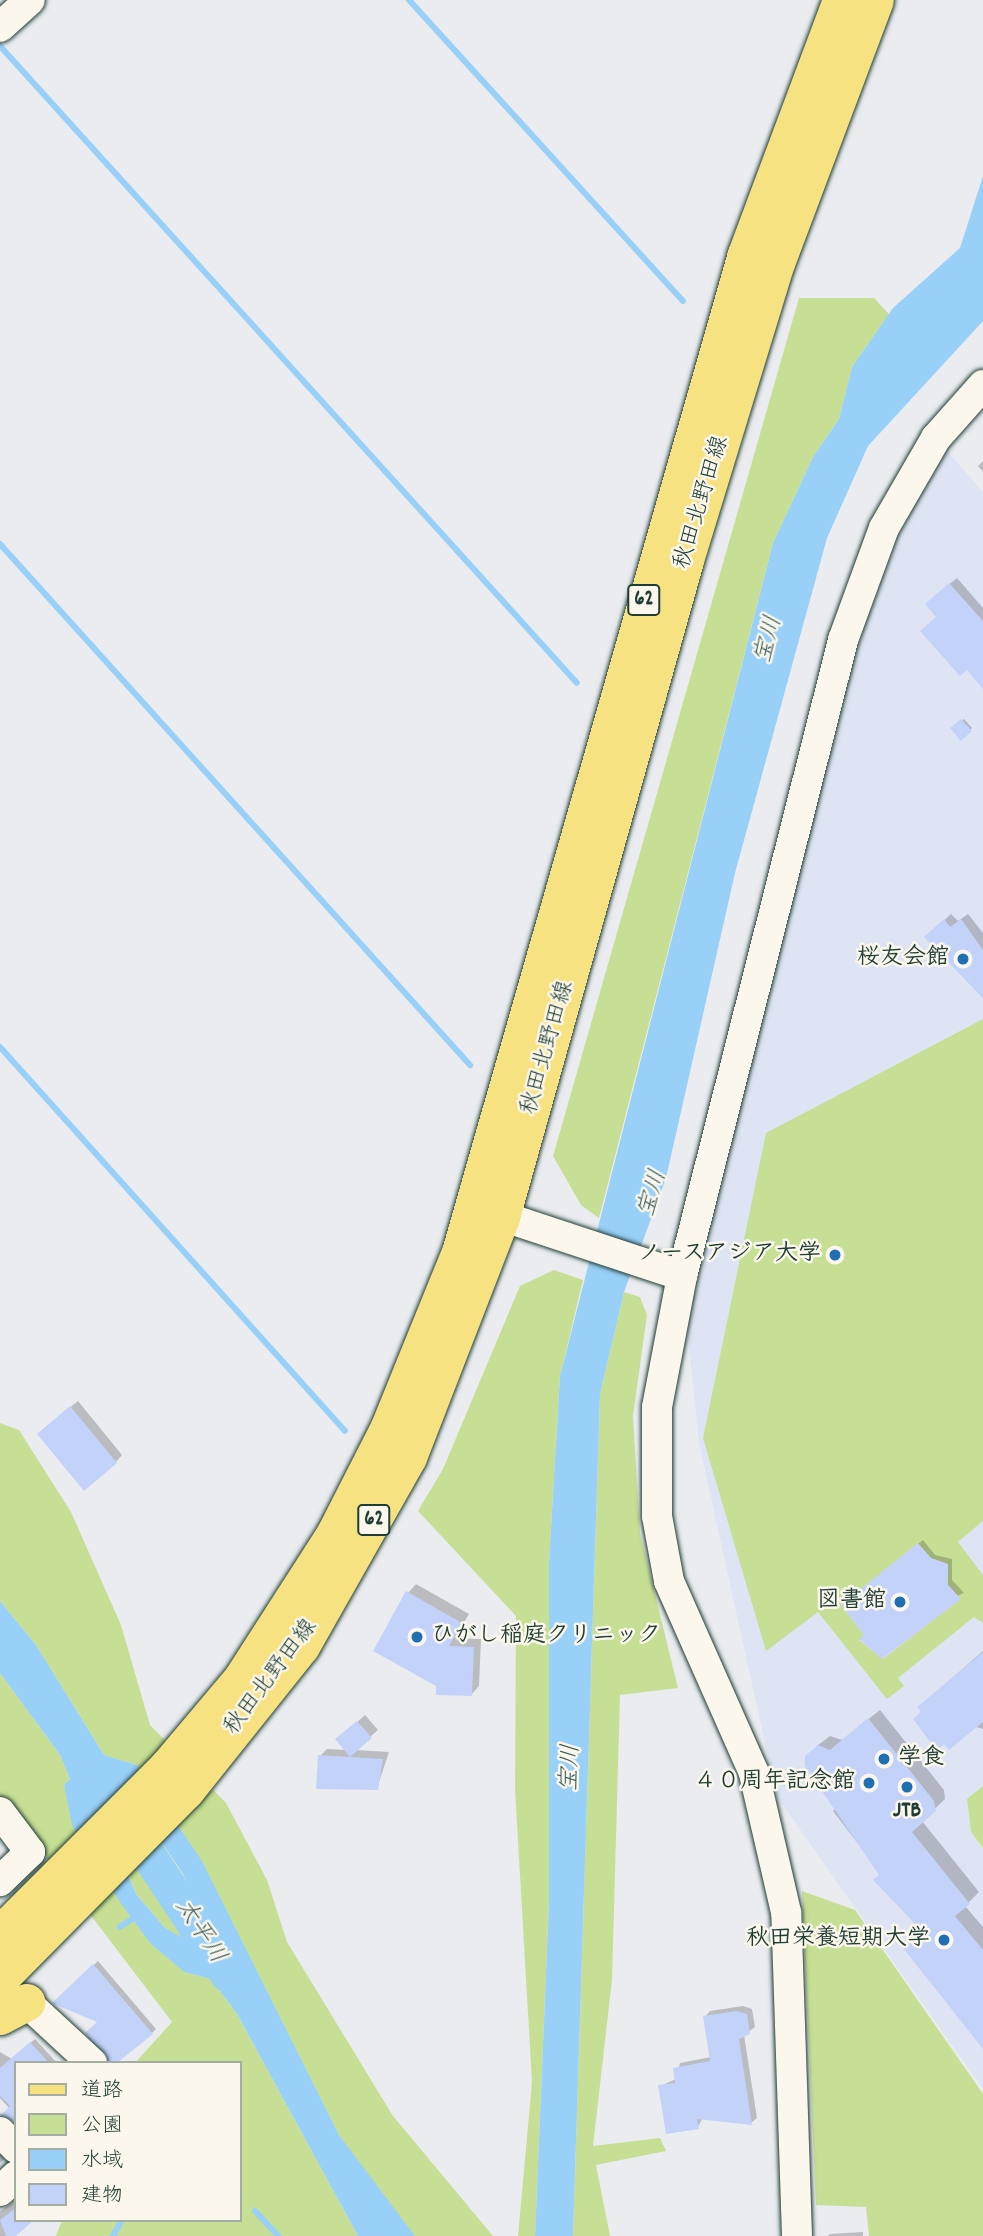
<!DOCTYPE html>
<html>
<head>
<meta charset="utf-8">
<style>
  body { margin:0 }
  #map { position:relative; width:983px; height:2236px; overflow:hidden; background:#eaecf0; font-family:Dekko,"Klee One",sans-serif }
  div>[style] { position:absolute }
  .built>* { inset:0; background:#dee4f3 }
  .green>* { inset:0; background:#c7df95 }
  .water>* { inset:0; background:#98d0f7 }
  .shadow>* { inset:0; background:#0003 }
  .stream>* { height:6px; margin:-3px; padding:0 3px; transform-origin:3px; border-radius:3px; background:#98d0f7 }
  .river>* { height:35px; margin:-17.5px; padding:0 17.5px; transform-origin:17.5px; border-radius:17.5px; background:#98d0f7 }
  .building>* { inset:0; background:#c3d2f9 }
  .roads { filter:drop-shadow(0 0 2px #1f3d34) drop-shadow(0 0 2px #1f3d34) }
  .minor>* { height:30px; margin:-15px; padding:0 15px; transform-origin:15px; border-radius:15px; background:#fbf7ec }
  .major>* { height:37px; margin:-18.5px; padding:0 18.5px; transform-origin:18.5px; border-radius:18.5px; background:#f7e281 }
  .dots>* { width:19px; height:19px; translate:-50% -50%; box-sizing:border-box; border:4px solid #fbf7ec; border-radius:50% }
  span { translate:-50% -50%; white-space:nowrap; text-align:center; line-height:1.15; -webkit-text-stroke:5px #fbf7ec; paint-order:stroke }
  .shield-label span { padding:2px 5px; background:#fbf7ec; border:2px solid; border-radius:5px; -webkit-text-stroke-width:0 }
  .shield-label { font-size:21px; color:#1f3d34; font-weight:700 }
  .street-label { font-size:23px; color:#1f3d34 }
  .poi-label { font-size:23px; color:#1f3d34; font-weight:700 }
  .right { translate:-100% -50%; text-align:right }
  .left { translate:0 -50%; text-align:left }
  .water-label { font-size:24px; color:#375a5b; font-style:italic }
  .legend { position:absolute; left:14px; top:2061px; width:228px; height:161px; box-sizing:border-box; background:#fbf7ec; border:2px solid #a3ada2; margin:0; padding:9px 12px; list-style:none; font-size:21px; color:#1f3d34 }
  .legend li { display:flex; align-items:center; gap:14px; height:35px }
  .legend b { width:35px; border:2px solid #a3ada2 }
</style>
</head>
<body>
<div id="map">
  <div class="built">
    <i style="clip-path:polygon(936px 438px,983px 492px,983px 1786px,967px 1799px,971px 1832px,983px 1848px,983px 2089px,777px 1797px,699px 1443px,682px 1276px,843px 640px)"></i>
  </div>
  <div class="green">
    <i style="clip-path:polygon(799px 298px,874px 298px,889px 314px,852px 367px,839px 419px,813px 457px,773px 543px,599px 1218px,581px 1205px,553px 1156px)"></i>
    <i style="clip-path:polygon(evenodd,983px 1019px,983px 1521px,958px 1542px,983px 1575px,983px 1623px,974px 1617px,898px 1678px,904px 1686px,887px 1699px,818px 1612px,766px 1651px,703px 1438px,766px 1133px,983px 1019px,918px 1544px,931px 1558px,948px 1564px,948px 1585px,960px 1599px,883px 1659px,859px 1640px,864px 1635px,841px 1605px,918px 1544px)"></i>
    <i style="clip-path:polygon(554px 1270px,583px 1280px,560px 1376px,549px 1562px,549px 1902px,535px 2236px,518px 2236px,532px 2082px,515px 1789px,516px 1616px,418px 1511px,443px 1469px,520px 1286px)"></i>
    <i style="clip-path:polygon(624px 1292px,640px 1297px,647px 1315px,633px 1416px,640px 1533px,678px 1688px,620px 1695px,612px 1980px,593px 2146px,660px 2138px,666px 2151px,596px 2165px,610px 2236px,573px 2236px,600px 1394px)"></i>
    <i style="clip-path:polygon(0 1423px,19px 1430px,71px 1512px,121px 1625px,150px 1725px,226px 1803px,267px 1880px,287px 1942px,393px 2116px,493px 2236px,415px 2236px,381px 2198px,339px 2135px,204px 1866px,137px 1765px,104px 1755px,36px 1645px,0 1601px)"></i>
    <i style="clip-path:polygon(0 1673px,60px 1755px,70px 1779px,64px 1785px,184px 1972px,211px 1979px,237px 2014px,358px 2236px,56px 2236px,62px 2220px,240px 2220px,240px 2063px,135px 2063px,172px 2022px,0 1796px)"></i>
    <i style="clip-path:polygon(117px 1775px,183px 1875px,209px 1926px,193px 1945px,165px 1928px,136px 1894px,97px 1796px)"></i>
    <i style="clip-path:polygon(983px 1786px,983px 1848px,971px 1832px,967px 1799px)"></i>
    <i style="clip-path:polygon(802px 1891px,855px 1910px,983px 2094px,983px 2236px,869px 2236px,866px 2207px,816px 2205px)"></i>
  </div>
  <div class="water">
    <i style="clip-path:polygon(983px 176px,983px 321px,868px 446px,827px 538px,735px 873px,666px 1178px,624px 1292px,600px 1394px,573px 2236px,535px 2236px,549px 1902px,549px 1562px,560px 1376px,773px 543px,813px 457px,839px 419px,852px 367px,893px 308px,960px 248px)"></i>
    <i style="clip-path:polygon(evenodd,0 1601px,36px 1645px,104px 1755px,137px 1765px,202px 1861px,339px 2135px,415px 2236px,358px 2236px,237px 2014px,211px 1979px,184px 1972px,150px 1943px,120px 1902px,72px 1825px,64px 1785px,70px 1779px,60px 1755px,0 1673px,0 1601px,117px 1776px,183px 1874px,208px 1926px,194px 1944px,165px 1928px,136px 1894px,99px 1806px,98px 1796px,117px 1776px)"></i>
  </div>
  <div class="shadow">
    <i style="clip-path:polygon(983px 461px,983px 472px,978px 466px)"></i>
    <i style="clip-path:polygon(957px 578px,983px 608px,983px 686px,938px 616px,934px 597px)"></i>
    <i style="clip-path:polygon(964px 719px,972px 728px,961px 738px,953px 729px)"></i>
    <i style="clip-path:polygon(951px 914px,958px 921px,968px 914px,983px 933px,983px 998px,926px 937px)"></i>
    <i style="clip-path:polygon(78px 1401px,122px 1455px,116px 1462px,46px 1427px)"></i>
    <i style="clip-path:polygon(923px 1540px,935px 1555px,952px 1559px,952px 1580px,964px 1593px,866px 1635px,847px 1601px)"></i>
    <i style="clip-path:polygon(416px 1584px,469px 1614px,455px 1638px,481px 1639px,479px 1686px,471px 1695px,438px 1685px,408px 1593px)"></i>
    <i style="clip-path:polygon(983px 1651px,983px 1729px,923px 1711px,919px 1707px)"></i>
    <i style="clip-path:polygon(880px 1710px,944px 1790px,945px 1799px,922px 1821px,979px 1892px,965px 1906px,983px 1927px,983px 2046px,925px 1931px,833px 1811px,838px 1807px,817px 1746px,830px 1736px,842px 1740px)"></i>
    <i style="clip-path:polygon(365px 1715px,378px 1730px,355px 1750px,389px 1752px,377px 1788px,320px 1756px,327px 1749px,347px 1750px,345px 1733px)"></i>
    <i style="clip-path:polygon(98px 1961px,156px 2029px,152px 2033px,56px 2002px)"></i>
    <i style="clip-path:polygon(743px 2006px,752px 2009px,755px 2027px,744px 2035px,757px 2118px,751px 2123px,703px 2117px,698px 2127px,660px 2086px,676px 2079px,680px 2063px,711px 2057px,705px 2017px,710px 2011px)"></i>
    <i style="clip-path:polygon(35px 2039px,57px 2063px,16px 2063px,16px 2123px,4px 2115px,10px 2109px,0 2098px,0 2052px,12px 2059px)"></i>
    <i style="clip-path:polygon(0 2148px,8px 2156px,0 2163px)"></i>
    <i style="clip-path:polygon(16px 2200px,14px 2236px,0 2236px,0 2211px)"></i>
    <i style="clip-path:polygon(863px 2232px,863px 2236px,828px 2236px,830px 2234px)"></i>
  </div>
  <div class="stream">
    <i style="left:409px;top:0;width:407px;rotate:47.7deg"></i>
    <i style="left:0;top:46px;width:859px;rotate:47.83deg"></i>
    <i style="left:0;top:544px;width:702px;rotate:47.95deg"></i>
    <i style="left:0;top:1047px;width:516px;rotate:48.06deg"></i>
    <i style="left:120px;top:1927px;width:14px;rotate:-34deg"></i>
    <i style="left:255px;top:2211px;width:34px;rotate:47deg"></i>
    <i style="left:113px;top:2236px;width:18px;rotate:-61deg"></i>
  </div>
  <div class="river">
    <i style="left:78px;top:1749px;width:270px;rotate:56.5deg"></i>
  </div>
  <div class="building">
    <i style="clip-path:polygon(949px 583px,983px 621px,983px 689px,967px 670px,960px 676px,920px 631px,936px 617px,925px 604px)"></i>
    <i style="clip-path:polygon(961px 719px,972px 731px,961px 741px,950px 728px)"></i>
    <i style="clip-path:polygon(944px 919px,950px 927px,961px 919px,983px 950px,983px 998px,924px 937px)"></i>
    <i style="clip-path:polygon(70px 1406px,117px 1463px,84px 1491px,37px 1434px)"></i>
    <i style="clip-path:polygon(918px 1543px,931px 1558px,948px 1564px,948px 1585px,961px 1599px,882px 1659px,859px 1639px,864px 1635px,841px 1605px)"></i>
    <i style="clip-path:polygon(406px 1591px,462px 1623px,449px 1646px,474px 1647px,472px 1696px,436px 1695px,436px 1686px,373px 1651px)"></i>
    <i style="clip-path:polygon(983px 1652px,983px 1722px,949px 1750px,944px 1744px,937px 1751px,913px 1719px,921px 1712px,917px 1707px)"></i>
    <i style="clip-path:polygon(868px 1718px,934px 1801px,936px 1811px,912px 1832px,970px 1904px,955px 1916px,983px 1950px,983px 2049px,903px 1948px,923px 1932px,873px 1880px,879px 1875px,805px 1766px,805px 1756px,818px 1745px,830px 1750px)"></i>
    <i style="clip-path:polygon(357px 1721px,372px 1738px,350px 1757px,335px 1739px)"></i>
    <i style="clip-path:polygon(318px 1755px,383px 1759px,378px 1790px,316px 1789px)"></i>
    <i style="clip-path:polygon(93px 1964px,153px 2034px,117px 2063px,109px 2063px,85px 2033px,97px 2022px,52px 2003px)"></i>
    <i style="clip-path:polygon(737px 2011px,747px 2014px,750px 2034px,739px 2039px,752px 2125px,697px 2119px,699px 2129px,666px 2134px,658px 2085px,675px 2083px,673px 2068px,710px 2061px,703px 2016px)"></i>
    <i style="clip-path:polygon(30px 2042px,49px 2063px,16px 2063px,16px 2123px,1px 2115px,10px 2106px,0 2096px,0 2068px)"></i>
    <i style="clip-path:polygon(16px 2208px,16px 2220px,34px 2220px,16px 2236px,6px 2236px,0 2220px)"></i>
  </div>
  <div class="roads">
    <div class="minor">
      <i style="left:0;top:27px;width:40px;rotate:-42deg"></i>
      <i style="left:480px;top:1209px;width:213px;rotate:18.3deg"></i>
      <i style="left:0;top:1812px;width:50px;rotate:53.1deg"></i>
      <i style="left:30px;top:1852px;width:42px;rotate:136deg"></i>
      <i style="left:26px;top:2002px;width:90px;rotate:42.7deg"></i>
      <i style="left:0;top:2132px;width:23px;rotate:45deg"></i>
      <i style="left:0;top:2191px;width:22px;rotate:-43deg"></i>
      <i style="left:797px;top:2236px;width:324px;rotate:-91.9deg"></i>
      <i style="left:786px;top:1912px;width:143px;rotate:-103deg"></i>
      <i style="left:754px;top:1773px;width:210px;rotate:-113.9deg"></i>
      <i style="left:669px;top:1581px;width:66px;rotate:-100.5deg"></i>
      <i style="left:657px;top:1516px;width:109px;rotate:-90deg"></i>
      <i style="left:657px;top:1407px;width:133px;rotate:-79.2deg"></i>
      <i style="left:682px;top:1276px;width:656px;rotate:-75.79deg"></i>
      <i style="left:843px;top:640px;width:119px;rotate:-69.9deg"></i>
      <i style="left:884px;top:528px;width:104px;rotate:-60deg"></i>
      <i style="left:936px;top:438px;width:71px;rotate:-48.4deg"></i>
    </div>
    <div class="major">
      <i style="left:0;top:1934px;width:238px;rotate:-45deg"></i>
      <i style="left:168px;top:1766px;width:115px;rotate:-49.9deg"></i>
      <i style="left:242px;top:1678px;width:172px;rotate:-57.3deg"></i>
      <i style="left:335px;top:1533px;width:117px;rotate:-63deg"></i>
      <i style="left:388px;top:1429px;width:191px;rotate:-67.9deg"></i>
      <i style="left:460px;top:1252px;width:1038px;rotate:-74.01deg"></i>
      <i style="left:746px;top:254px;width:271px;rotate:-69.5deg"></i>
      <i style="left:0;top:1978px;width:264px;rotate:-45.3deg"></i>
      <i style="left:186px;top:1790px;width:184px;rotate:-51.4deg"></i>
      <i style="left:301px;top:1646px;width:217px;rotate:-60.5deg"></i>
      <i style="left:408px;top:1457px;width:257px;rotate:-68.8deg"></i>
      <i style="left:501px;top:1217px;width:682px;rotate:-74.35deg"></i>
      <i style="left:685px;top:560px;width:311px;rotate:-73deg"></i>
      <i style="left:776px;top:263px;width:281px;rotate:-69.4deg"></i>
      <i style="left:0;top:2016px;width:30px;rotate:-28deg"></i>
    </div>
  </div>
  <div class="dots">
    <i style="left:963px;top:959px;background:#1f6fb2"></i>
    <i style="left:835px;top:1255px;background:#1f6fb2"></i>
    <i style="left:900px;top:1602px;background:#1f6fb2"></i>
    <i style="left:417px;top:1637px;background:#1f6fb2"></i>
    <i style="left:884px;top:1759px;background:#1f6fb2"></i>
    <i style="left:869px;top:1783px;background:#1f6fb2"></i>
    <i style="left:907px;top:1787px;background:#1f6fb2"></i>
    <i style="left:944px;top:1940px;background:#1f6fb2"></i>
  </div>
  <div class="shield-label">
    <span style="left:644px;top:600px">62</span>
    <span style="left:374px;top:1520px">62</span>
  </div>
  <div class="street-label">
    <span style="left:703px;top:503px;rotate:-73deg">秋田北野田線</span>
    <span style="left:549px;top:1048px;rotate:-74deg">秋田北野田線</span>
    <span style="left:272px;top:1678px;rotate:-53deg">秋田北野田線</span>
  </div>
  <div class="poi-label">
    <span class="right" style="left:949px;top:959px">桜友会館</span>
    <span class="right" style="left:821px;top:1255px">ノースアジア大学</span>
    <span class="right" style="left:886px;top:1602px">図書館</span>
    <span class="left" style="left:431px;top:1637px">ひがし稲庭クリニック</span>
    <span class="left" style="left:898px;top:1759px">学食</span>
    <span class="right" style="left:855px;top:1783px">４０周年記念館</span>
    <span style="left:907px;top:1812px">JTB</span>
    <span class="right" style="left:930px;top:1940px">秋田栄養短期大学</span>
  </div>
  <div class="water-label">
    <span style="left:770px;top:640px;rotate:-75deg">宝川</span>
    <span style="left:654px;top:1194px;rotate:-73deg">宝川</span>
    <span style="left:572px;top:1768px;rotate:-87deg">宝川</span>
    <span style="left:199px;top:1932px;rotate:57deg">太平川</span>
  </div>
  <ul class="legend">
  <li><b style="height:9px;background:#f7e281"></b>道路</li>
  <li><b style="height:19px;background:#c7df95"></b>公園</li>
  <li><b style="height:19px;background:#98d0f7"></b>水域</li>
  <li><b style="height:19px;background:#c3d2f9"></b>建物</li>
  </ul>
</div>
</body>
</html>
